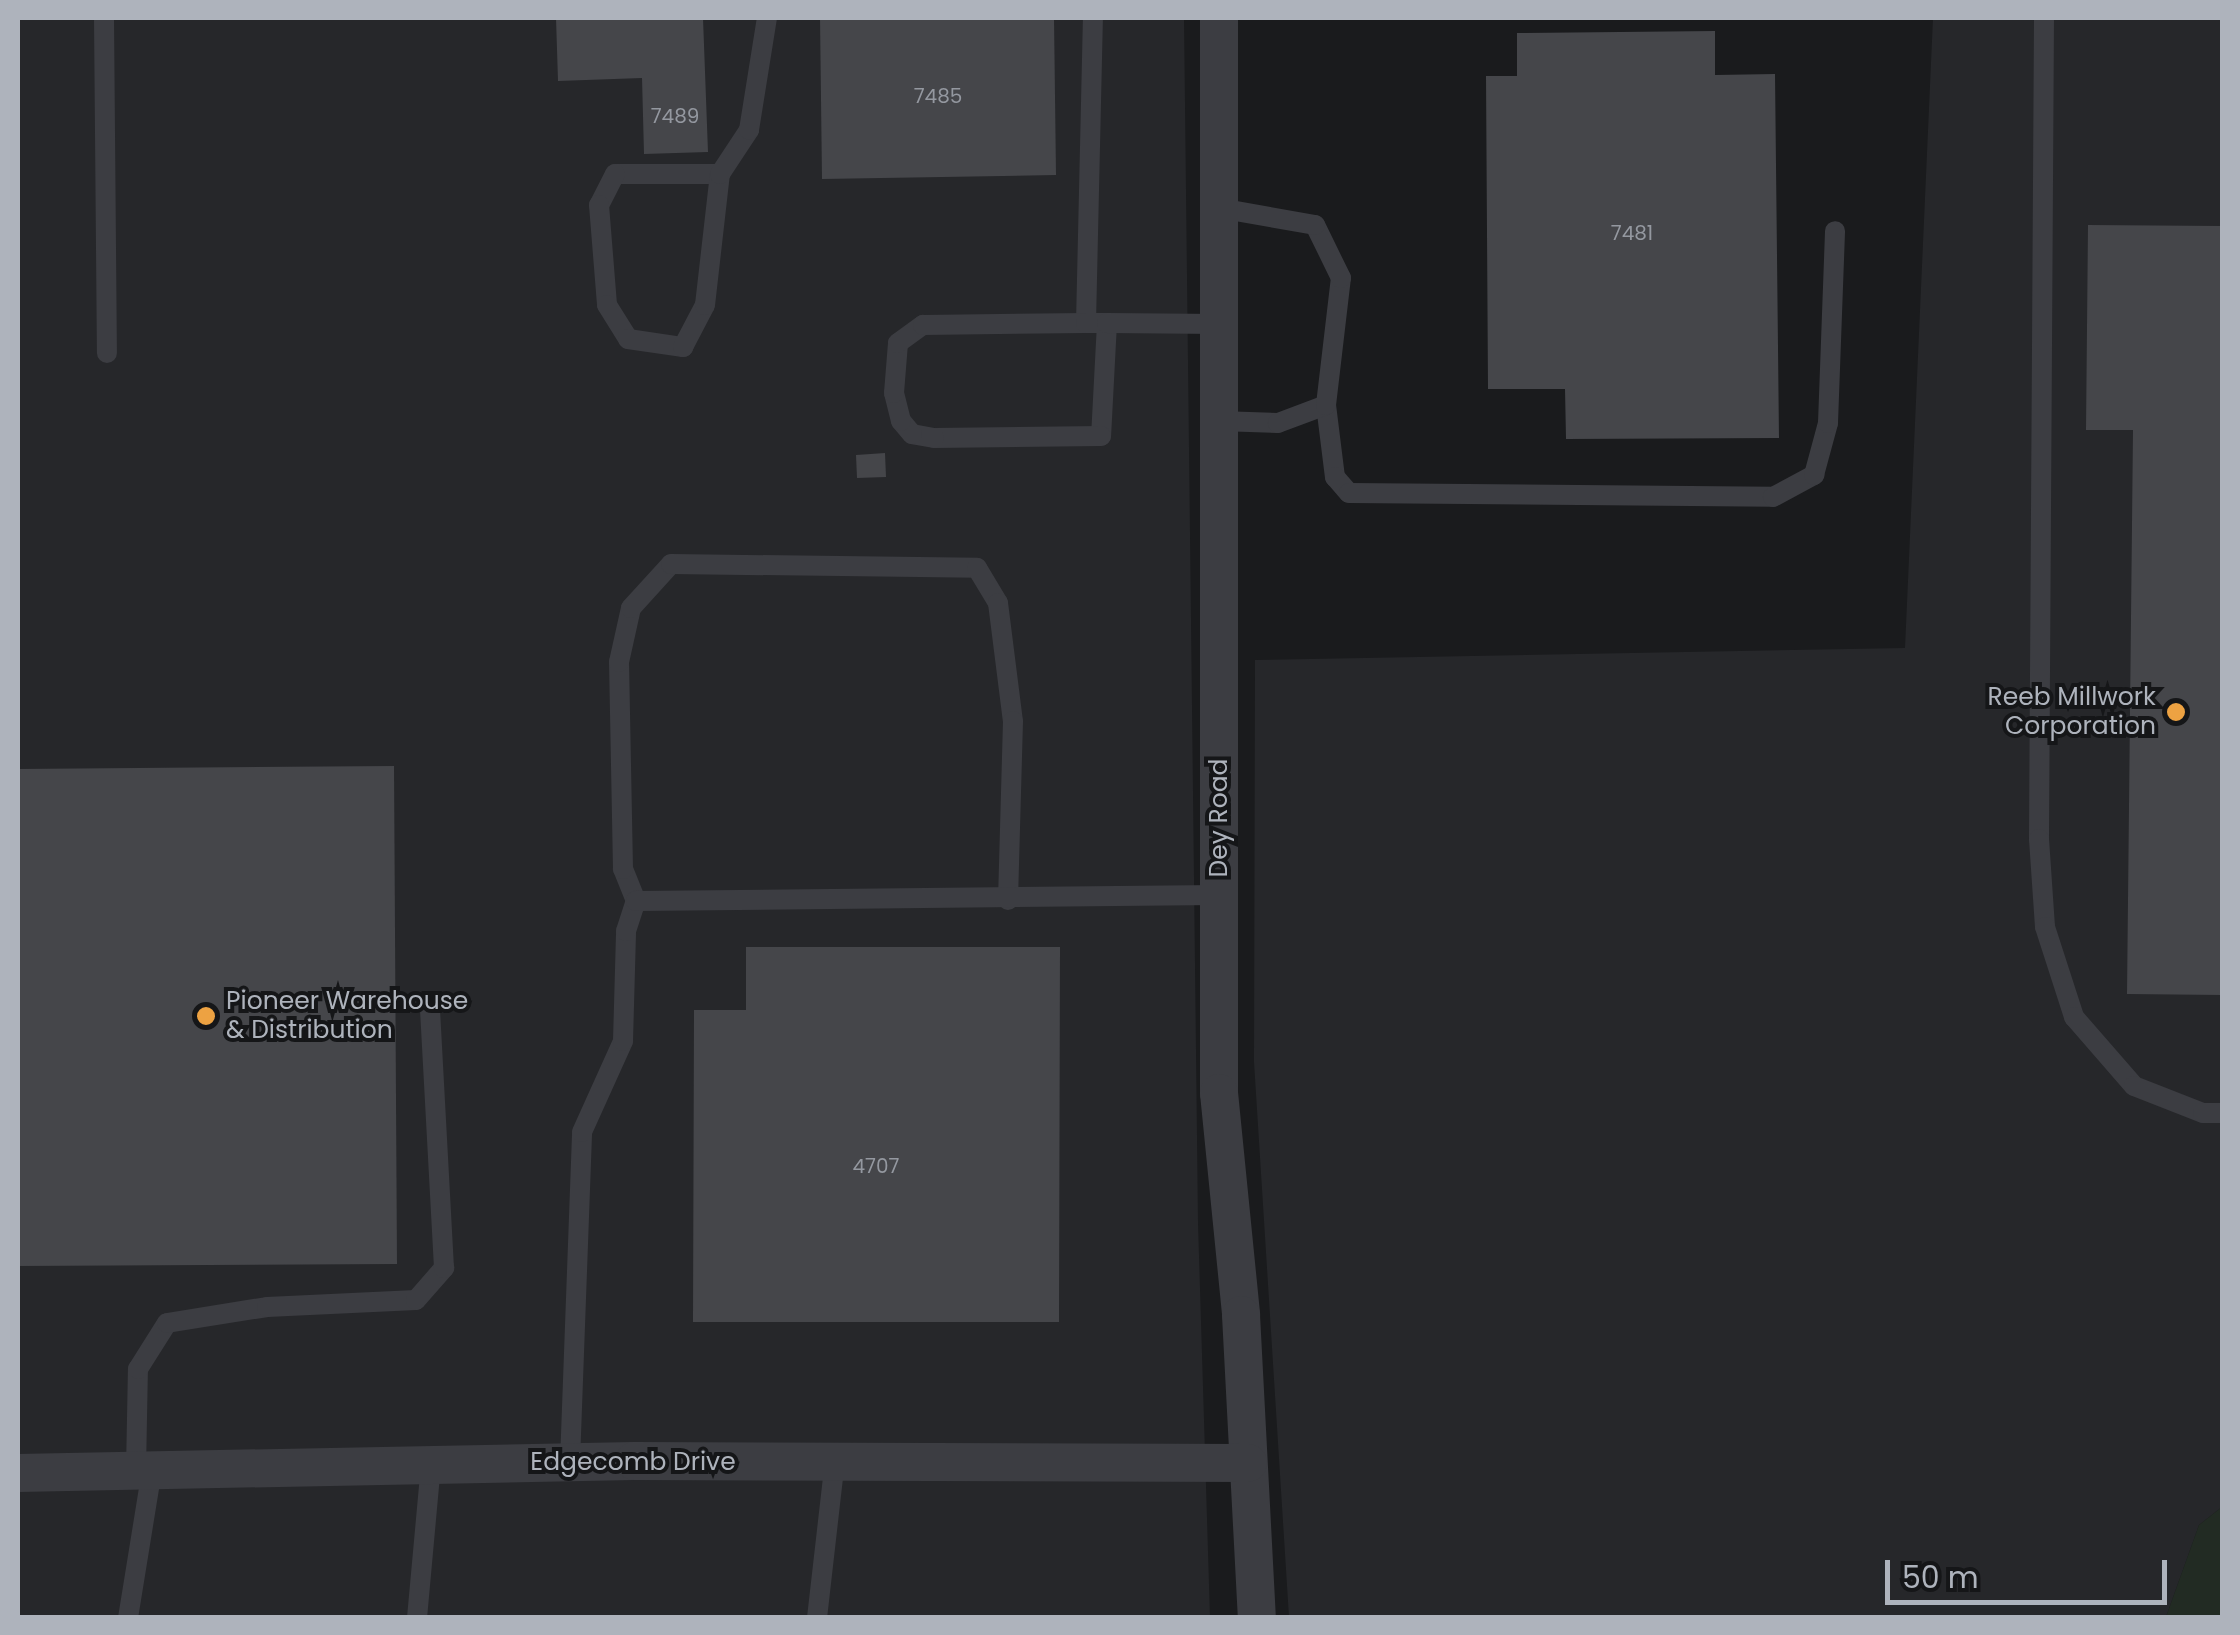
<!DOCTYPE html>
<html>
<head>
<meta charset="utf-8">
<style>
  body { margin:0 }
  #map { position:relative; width:2240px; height:1635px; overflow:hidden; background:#1a1b1d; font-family:Poppins,sans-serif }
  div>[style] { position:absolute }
  .built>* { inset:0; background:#26272a }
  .green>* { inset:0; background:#222b23 }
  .building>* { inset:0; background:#45464a }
  .service>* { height:20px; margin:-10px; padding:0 10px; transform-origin:10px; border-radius:10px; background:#3c3d42 }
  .minor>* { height:38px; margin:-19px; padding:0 19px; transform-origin:19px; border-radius:19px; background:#3c3d42 }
  .dots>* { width:28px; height:28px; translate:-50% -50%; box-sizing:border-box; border:5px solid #151618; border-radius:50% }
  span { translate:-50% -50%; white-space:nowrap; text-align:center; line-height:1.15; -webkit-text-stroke:8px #151618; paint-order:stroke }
  .number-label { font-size:20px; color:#9498a0 }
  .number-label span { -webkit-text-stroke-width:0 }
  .poi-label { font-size:25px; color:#aeb3bc }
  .right { translate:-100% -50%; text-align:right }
  .left { translate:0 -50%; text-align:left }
  .street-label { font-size:25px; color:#aeb3bc }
  .frame { position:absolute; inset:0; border:20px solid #aeb3bc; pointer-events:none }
  .scale { position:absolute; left:1885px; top:1560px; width:282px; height:45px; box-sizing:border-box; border:5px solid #aeb3bc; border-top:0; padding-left:12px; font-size:30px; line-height:35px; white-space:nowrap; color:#aeb3bc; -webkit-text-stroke:8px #151618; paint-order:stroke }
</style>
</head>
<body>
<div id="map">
  <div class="built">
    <i style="clip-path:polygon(18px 18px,1184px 18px,1198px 1223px,1210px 1617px,18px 1617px)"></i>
    <i style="clip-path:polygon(1933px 18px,2222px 18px,2222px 1507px,2199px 1525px,2166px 1617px,1289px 1617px,1254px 1062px,1255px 660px,1905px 648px)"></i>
  </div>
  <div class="green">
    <i style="clip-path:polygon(2222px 1507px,2222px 1617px,2166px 1617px,2199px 1525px)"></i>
  </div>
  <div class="building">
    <i style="clip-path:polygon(556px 18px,703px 18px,708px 152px,644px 154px,642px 78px,558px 81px)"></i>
    <i style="clip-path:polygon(820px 18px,1054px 18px,1056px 175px,822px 179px)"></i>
    <i style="clip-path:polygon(1715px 31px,1715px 75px,1775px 74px,1779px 438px,1566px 439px,1565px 389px,1488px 389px,1486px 76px,1517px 76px,1517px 33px)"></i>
    <i style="clip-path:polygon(2088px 225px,2222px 226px,2222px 995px,2127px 994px,2133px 430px,2086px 430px)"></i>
    <i style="clip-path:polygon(885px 453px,886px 477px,857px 478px,856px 455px)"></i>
    <i style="clip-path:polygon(394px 766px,397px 1264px,18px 1266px,18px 769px)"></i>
    <i style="clip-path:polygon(746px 947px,1060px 947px,1059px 1322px,693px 1322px,694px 1010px,746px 1010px)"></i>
  </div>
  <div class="service">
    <i style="left:104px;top:18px;width:335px;rotate:89.5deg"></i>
    <i style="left:2044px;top:18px;width:821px;rotate:90.35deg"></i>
    <i style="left:2039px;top:839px;width:88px;rotate:86.1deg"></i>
    <i style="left:2045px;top:927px;width:95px;rotate:72.1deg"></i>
    <i style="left:2074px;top:1017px;width:91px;rotate:49deg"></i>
    <i style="left:2134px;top:1086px;width:74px;rotate:21.4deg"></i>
    <i style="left:2203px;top:1113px;width:19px"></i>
    <i style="left:720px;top:174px;width:105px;rotate:180deg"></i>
    <i style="left:615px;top:174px;width:35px;rotate:117deg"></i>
    <i style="left:599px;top:205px;width:100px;rotate:85.4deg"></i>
    <i style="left:607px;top:305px;width:40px;rotate:58deg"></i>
    <i style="left:628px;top:339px;width:56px;rotate:8.3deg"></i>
    <i style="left:683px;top:347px;width:47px;rotate:-62.4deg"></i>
    <i style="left:705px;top:305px;width:132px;rotate:-83.5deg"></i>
    <i style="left:720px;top:174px;width:53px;rotate:-56.6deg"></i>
    <i style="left:749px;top:130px;width:113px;rotate:-80.9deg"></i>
    <i style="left:1086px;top:323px;width:305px;rotate:-88.7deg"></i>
    <i style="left:1107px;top:323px;width:113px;rotate:93deg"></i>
    <i style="left:1101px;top:436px;width:167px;rotate:179.3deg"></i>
    <i style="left:934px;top:438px;width:22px;rotate:-170deg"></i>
    <i style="left:912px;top:434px;width:17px;rotate:-130deg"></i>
    <i style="left:901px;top:421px;width:29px;rotate:-104deg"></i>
    <i style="left:894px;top:393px;width:50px;rotate:-85.4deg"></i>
    <i style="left:898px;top:343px;width:31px;rotate:-36deg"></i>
    <i style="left:923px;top:325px;width:163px;rotate:-0.7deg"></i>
    <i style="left:1086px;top:323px;width:21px"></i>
    <i style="left:1107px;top:323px;width:112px;rotate:0.5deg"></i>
    <i style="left:1326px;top:405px;width:73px;rotate:82.9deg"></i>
    <i style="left:1335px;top:477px;width:21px;rotate:49deg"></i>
    <i style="left:1349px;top:493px;width:424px;rotate:0.5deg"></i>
    <i style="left:1773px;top:497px;width:47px;rotate:-28.2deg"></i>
    <i style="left:1814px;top:475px;width:54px;rotate:-74.9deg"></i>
    <i style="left:1828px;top:423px;width:192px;rotate:-87.9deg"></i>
    <i style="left:1219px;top:421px;width:59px;rotate:1.9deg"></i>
    <i style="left:1278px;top:423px;width:51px;rotate:-20.6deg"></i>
    <i style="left:1326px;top:405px;width:128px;rotate:-83.3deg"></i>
    <i style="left:1341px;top:278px;width:59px;rotate:-116.1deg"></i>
    <i style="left:1315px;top:225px;width:97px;rotate:-170deg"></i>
    <i style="left:636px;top:901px;width:35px;rotate:-112deg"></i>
    <i style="left:623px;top:869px;width:207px;rotate:-91.1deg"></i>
    <i style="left:619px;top:662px;width:55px;rotate:-77.5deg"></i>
    <i style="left:631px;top:608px;width:59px;rotate:-47.7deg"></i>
    <i style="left:671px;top:564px;width:306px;rotate:0.7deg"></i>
    <i style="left:977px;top:568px;width:41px;rotate:59deg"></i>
    <i style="left:998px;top:603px;width:119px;rotate:82.8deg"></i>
    <i style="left:1013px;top:721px;width:179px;rotate:91.6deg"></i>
    <i style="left:570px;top:1462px;width:330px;rotate:-87.9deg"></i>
    <i style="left:582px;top:1132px;width:100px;rotate:-65.7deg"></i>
    <i style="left:623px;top:1041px;width:110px;rotate:-88.4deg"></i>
    <i style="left:626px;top:931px;width:32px;rotate:-72deg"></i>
    <i style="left:636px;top:901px;width:582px;rotate:-0.59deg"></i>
    <i style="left:136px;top:1470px;width:101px;rotate:-88.9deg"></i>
    <i style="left:138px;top:1369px;width:54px;rotate:-57.8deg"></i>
    <i style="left:167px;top:1323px;width:101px;rotate:-9.1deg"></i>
    <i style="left:267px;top:1307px;width:149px;rotate:-2.7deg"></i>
    <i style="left:416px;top:1300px;width:43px;rotate:-48.8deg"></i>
    <i style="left:444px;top:1268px;width:259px;rotate:-93.1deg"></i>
    <i style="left:128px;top:1618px;width:150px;rotate:-80.8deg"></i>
    <i style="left:417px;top:1618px;width:155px;rotate:-84.8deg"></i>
    <i style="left:817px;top:1618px;width:158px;rotate:-83.5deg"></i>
  </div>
  <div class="minor">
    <i style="left:1219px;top:18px;width:1075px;rotate:90deg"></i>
    <i style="left:1219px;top:1093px;width:223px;rotate:84.3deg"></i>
    <i style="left:1241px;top:1315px;width:303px;rotate:87deg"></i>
    <i style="left:18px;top:1473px;width:616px;rotate:-1.12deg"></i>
    <i style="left:634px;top:1461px;width:614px;rotate:0.19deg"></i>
  </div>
  <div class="dots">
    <i style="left:2176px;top:712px;background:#eda242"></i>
    <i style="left:206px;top:1016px;background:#eda242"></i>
  </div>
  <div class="number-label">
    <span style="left:938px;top:96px">7485</span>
    <span style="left:675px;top:116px">7489</span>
    <span style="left:1632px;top:233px">7481</span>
    <span style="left:876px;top:1166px">4707</span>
  </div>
  <div class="poi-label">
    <span class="right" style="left:2156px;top:712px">Reeb Millwork<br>Corporation</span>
    <span class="left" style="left:226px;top:1016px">Pioneer Warehouse<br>&amp; Distribution</span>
  </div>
  <div class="street-label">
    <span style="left:1219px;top:818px;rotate:-90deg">Dey Road</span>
    <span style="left:633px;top:1462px">Edgecomb Drive</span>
  </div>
  <div class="frame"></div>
  <div class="scale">50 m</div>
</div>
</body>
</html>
